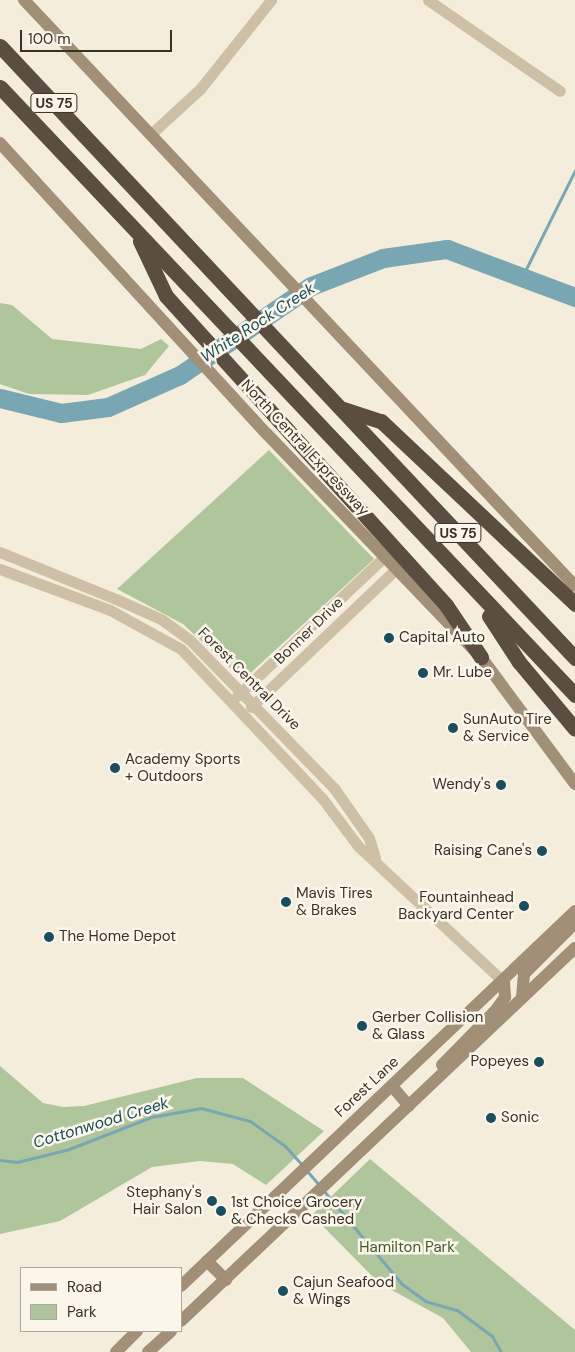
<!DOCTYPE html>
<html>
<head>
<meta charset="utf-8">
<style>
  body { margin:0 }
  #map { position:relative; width:575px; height:1352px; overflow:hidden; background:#f4eddc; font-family:"DM Sans",sans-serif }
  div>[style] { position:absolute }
  .green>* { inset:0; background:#afc59b }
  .stream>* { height:3px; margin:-1.5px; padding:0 1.5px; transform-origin:1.5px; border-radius:1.5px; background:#79a6b3 }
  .river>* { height:19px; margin:-9.5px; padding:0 9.5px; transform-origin:9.5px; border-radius:9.5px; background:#79a6b3 }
  .street>* { height:11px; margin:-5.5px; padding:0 5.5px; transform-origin:5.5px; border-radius:5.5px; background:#cdc0a7 }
  .secondary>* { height:12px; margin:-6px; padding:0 6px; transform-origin:6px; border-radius:6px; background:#a18f78 }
  .highway>* { height:15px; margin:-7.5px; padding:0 7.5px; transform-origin:7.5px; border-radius:7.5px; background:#5b4d3f }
  .dots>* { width:14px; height:14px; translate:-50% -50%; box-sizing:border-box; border:2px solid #fbf6e9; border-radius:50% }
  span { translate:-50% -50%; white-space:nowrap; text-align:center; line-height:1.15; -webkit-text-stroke:5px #fbf6e9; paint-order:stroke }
  .shield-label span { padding:1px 4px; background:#fbf6e9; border:1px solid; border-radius:4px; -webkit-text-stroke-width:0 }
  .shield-label { font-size:14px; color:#393128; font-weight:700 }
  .street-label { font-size:15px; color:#393128 }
  .poi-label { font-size:15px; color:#393128 }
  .left { translate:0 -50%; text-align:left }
  .right { translate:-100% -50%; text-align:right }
  .park-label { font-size:15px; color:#3f5a2a }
  .water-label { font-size:16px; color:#1a4d5e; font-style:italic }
  .legend { position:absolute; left:20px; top:1267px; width:162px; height:65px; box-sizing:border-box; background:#fbf6e9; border:1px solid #ada79c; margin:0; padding:6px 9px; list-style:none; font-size:15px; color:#393128 }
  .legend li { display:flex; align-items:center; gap:10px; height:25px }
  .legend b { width:25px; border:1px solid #ada79c }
  .scale { position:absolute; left:20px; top:30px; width:152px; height:22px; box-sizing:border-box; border:2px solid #393128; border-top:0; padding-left:6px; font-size:15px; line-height:18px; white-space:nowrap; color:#393128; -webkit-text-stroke:4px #fbf6e9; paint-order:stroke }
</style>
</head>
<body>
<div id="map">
  <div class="green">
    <i style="clip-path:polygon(0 303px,12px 305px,52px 339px,141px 349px,161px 339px,169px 346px,145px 375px,88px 395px,29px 394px,0 384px)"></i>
    <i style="clip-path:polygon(269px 450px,374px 559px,243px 680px,183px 624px,117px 589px)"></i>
    <i style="clip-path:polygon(0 1066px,43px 1103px,63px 1107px,84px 1106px,197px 1078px,243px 1078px,324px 1131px,266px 1185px,233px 1164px,200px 1161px,152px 1167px,60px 1221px,0 1234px)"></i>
    <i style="clip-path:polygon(370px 1159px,575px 1330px,575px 1352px,471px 1352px,443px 1318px,379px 1283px,312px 1215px)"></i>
  </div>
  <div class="stream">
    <i style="left:522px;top:277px;width:119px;rotate:-63.6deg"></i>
    <i style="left:0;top:1160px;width:17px;rotate:7deg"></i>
    <i style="left:17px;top:1162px;width:54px;rotate:-14deg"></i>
    <i style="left:69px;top:1149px;width:88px;rotate:-21.3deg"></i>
    <i style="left:151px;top:1117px;width:51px;rotate:-10.2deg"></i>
    <i style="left:201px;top:1108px;width:51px;rotate:14.9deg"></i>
    <i style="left:250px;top:1121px;width:43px;rotate:35.5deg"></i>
    <i style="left:285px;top:1146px;width:27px;rotate:48deg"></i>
    <i style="left:307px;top:1171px;width:18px;rotate:49deg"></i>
    <i style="left:323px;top:1190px;width:123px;rotate:50deg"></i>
    <i style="left:402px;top:1284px;width:29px;rotate:36deg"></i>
    <i style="left:425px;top:1301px;width:33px;rotate:16deg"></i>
    <i style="left:457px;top:1310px;width:44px;rotate:36.6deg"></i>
    <i style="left:492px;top:1336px;width:18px;rotate:61deg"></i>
  </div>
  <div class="river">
    <i style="left:0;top:398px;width:63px;rotate:13.8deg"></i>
    <i style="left:61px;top:413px;width:47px;rotate:-7.3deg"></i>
    <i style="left:108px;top:407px;width:79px;rotate:-24deg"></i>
    <i style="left:180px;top:375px;width:158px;rotate:-34.2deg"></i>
    <i style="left:311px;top:286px;width:77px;rotate:-21.3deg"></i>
    <i style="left:383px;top:258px;width:65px;rotate:-8deg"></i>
    <i style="left:447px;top:249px;width:137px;rotate:20.6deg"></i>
  </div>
  <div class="street">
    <i style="left:428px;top:0;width:160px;rotate:34.6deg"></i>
    <i style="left:151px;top:134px;width:67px;rotate:-42.6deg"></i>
    <i style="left:200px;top:89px;width:114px;rotate:-51.4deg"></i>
    <i style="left:0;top:552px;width:125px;rotate:22.1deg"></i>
    <i style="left:116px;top:599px;width:49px;rotate:24deg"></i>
    <i style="left:161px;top:619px;width:34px;rotate:36deg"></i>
    <i style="left:189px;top:639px;width:208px;rotate:45.8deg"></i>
    <i style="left:334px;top:788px;width:61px;rotate:55deg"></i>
    <i style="left:369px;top:838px;width:21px;rotate:73deg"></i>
    <i style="left:0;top:569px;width:117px;rotate:20.4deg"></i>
    <i style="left:110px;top:610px;width:81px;rotate:28.8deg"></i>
    <i style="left:181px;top:649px;width:205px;rotate:46.6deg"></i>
    <i style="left:322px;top:798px;width:60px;rotate:53.1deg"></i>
    <i style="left:358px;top:846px;width:200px;rotate:43deg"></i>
    <i style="left:237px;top:696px;width:201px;rotate:-43.4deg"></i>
    <i style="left:251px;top:707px;width:199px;rotate:-43.6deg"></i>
  </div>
  <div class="secondary">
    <i style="left:24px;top:0;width:804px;rotate:46.76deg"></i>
    <i style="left:0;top:143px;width:395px;rotate:47.5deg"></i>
    <i style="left:267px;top:434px;width:309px;rotate:46.2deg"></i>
    <i style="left:481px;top:657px;width:158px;rotate:53.5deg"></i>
    <i style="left:522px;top:997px;width:23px;rotate:-85deg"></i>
    <i style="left:524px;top:974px;width:72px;rotate:-45deg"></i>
    <i style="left:442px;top:1065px;width:77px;rotate:-45.5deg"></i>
    <i style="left:496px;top:1010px;width:16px;rotate:-55deg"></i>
    <i style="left:505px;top:997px;width:15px;rotate:-94deg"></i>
    <i style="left:392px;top:1086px;width:26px;rotate:50deg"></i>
    <i style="left:207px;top:1261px;width:27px;rotate:45deg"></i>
    <i style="left:181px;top:1286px;width:544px;rotate:-43.58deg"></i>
    <i style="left:181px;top:1321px;width:543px;rotate:-43.43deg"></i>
    <i style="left:116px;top:1352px;width:30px;rotate:-45deg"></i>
    <i style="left:148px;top:1352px;width:31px;rotate:-42deg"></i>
  </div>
  <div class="highway">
    <i style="left:0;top:46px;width:840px;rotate:46.79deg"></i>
    <i style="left:0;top:87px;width:837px;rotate:46.6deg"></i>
    <i style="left:140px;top:241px;width:61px;rotate:64.7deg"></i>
    <i style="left:166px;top:296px;width:417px;rotate:47.8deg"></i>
    <i style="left:446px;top:605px;width:63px;rotate:56.1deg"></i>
    <i style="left:343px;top:409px;width:40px;rotate:18deg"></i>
    <i style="left:381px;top:421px;width:267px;rotate:43.3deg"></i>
    <i style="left:489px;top:616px;width:55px;rotate:56.9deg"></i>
    <i style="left:519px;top:662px;width:87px;rotate:50.1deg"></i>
  </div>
  <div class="dots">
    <i style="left:389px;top:638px;background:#1a4d5e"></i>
    <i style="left:423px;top:673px;background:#1a4d5e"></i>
    <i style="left:453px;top:728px;background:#1a4d5e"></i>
    <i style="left:115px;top:768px;background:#1a4d5e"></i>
    <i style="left:501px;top:785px;background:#1a4d5e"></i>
    <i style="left:542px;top:851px;background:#1a4d5e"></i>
    <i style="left:286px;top:902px;background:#1a4d5e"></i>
    <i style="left:524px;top:906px;background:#1a4d5e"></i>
    <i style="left:49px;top:937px;background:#1a4d5e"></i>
    <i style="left:362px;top:1026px;background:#1a4d5e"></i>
    <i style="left:539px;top:1062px;background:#1a4d5e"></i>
    <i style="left:491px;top:1118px;background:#1a4d5e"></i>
    <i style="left:212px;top:1201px;background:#1a4d5e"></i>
    <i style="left:221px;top:1211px;background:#1a4d5e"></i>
    <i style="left:283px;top:1291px;background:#1a4d5e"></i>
  </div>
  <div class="shield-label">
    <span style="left:54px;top:103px">US 75</span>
    <span style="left:458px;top:533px">US 75</span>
  </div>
  <div class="street-label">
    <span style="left:305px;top:448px;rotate:47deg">North Central Expressway</span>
    <span style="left:309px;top:631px;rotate:-44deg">Bonner Drive</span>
    <span style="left:249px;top:679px;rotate:45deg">Forest Central Drive</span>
    <span style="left:367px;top:1087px;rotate:-43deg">Forest Lane</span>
  </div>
  <div class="poi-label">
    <span class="left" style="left:399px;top:638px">Capital Auto</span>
    <span class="left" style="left:433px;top:673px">Mr. Lube</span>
    <span class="left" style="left:463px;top:728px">SunAuto Tire<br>&amp; Service</span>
    <span class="left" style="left:125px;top:768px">Academy Sports<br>+ Outdoors</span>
    <span class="right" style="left:491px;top:785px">Wendy's</span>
    <span class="right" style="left:532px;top:851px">Raising Cane's</span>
    <span class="left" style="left:296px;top:902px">Mavis Tires<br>&amp; Brakes</span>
    <span class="right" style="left:514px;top:906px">Fountainhead<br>Backyard Center</span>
    <span class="left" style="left:59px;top:937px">The Home Depot</span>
    <span class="left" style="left:372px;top:1026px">Gerber Collision<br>&amp; Glass</span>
    <span class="right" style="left:529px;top:1062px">Popeyes</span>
    <span class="left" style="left:501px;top:1118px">Sonic</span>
    <span class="right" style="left:202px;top:1201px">Stephany's<br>Hair Salon</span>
    <span class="left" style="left:231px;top:1211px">1st Choice Grocery<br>&amp; Checks Cashed</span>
    <span class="left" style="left:293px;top:1291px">Cajun Seafood<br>&amp; Wings</span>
  </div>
  <div class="park-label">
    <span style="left:407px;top:1248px">Hamilton Park</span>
  </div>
  <div class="water-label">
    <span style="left:258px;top:323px;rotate:-33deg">White Rock Creek</span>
    <span style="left:101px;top:1123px;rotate:-17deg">Cottonwood Creek</span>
  </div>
  <ul class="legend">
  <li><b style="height:6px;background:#a18f78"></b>Road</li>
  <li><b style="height:14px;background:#afc59b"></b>Park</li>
  </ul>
  <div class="scale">100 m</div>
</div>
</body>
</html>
